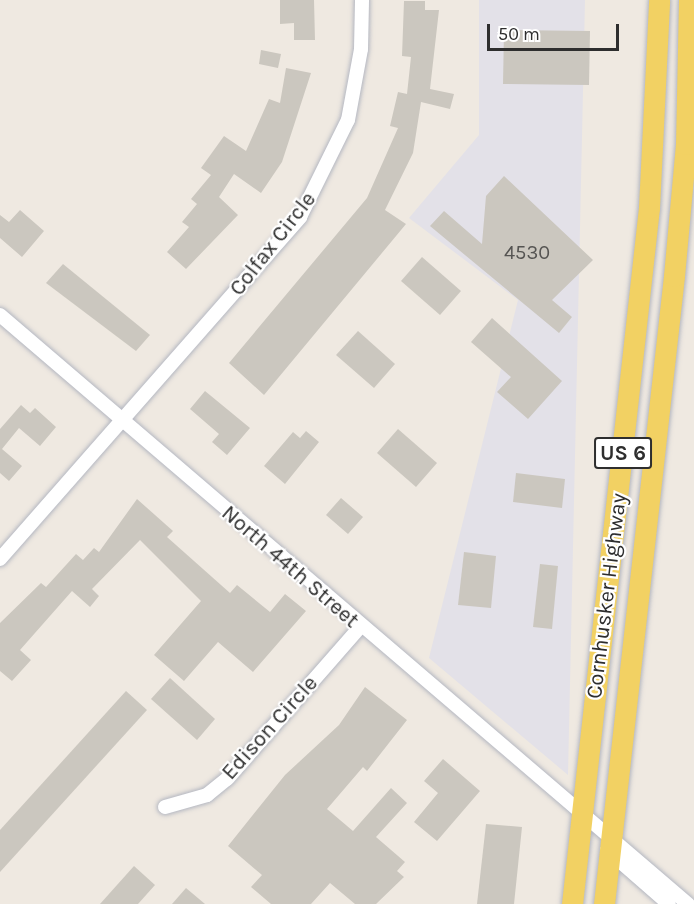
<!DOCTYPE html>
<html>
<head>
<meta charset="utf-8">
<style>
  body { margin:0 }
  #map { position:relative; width:694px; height:904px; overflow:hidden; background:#efe9e1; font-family:Karla,sans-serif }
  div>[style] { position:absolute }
  .industrial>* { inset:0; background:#e3e1e8 }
  .building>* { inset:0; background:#cbc7bf }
  .roads { filter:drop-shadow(0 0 2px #b4b7c1) drop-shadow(0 0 2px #b4b7c1) }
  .minor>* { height:14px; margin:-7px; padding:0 7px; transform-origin:7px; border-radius:7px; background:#fff }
  .primary>* { height:21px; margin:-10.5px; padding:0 10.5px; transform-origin:10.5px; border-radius:10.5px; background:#f2d163 }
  span { translate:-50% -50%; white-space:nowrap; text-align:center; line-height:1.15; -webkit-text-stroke:4.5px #fff; paint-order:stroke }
  .number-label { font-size:20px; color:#555452 }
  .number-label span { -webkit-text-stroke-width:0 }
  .shield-label span { padding:2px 4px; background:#fff; border:2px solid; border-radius:4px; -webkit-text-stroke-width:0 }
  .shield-label { font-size:21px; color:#2e2e2e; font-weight:700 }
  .street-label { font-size:22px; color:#2e2e2e }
  .scale { position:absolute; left:487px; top:24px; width:132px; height:27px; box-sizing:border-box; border:3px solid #2e2e2e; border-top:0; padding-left:8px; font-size:18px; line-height:21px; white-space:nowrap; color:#2e2e2e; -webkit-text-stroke:4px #fff; paint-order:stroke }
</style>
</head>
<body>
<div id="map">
  <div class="industrial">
    <i style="clip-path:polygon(479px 0,585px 0,568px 775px,429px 658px,518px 300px,409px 218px,479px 135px)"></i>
  </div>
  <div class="building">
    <i style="clip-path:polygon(280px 0,314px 0,315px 40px,294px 40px,294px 23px,280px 24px)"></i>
    <i style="clip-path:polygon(404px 1px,425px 1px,425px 10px,439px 10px,430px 89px,454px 94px,450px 109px,421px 102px,413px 153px,385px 210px,406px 224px,264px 395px,229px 363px,367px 198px,398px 128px,390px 126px,398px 92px,407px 94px,411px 57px,402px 56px)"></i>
    <i style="clip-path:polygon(504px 30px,590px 31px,589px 85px,503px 84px)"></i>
    <i style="clip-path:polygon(261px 50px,281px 54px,278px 68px,259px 64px)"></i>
    <i style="clip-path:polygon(286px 68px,311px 73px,282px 162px,261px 193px,234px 174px,219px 197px,238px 215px,186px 269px,167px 252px,189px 227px,182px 222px,197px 204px,191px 199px,211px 175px,201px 168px,224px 136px,246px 151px,269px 99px,280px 103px)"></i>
    <i style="clip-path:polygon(504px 176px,593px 260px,552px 300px,572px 317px,559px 333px,430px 226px,444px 211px,482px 244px,486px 196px)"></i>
    <i style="clip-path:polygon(20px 210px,44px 231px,22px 257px,0 238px,0 215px,9px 222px)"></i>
    <i style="clip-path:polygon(422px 257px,461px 291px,440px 315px,401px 281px)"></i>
    <i style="clip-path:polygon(63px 264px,150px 335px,136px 351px,46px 283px)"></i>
    <i style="clip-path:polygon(492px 318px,562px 381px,528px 419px,497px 392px,511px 377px,471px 342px)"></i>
    <i style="clip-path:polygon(358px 331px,395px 364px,374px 388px,336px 355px)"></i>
    <i style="clip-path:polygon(205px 391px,250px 428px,227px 455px,212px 442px,219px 434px,190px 409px)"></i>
    <i style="clip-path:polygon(21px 405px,30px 413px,35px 408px,56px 427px,40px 446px,19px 428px,2px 449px,22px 466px,9px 481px,0 473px,0 429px)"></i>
    <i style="clip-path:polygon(398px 429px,437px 463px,416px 487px,377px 453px)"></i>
    <i style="clip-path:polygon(306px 431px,319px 442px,285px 484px,264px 466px,293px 432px,300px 438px)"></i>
    <i style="clip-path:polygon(516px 473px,565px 479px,562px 508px,513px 502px)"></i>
    <i style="clip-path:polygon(341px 498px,363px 517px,348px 534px,326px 515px)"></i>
    <i style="clip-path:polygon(137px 499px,173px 531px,167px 537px,230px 593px,237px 585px,270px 612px,285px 594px,306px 611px,253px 672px,218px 642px,184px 681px,154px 655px,201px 601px,140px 540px,92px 589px,99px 596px,90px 607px,72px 591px,20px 650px,31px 660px,12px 681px,0 671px,0 623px,41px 583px,46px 587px,76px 554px,83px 560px,94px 548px,99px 552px)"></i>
    <i style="clip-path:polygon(464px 552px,496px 556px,491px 608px,458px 605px)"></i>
    <i style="clip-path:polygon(540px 564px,558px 566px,552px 629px,533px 627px)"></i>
    <i style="clip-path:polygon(170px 678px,215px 719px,197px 740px,151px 699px)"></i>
    <i style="clip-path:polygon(365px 687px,407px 720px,367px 771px,363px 767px,327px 809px,353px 831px,391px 788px,407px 803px,376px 837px,405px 862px,397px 871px,404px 877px,376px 904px,355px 904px,330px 883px,311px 904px,271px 904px,251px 887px,262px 875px,228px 846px,285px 775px,339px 725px)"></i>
    <i style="clip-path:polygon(126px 691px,147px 710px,0 872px,0 830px)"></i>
    <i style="clip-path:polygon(443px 759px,480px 791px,437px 841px,414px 822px,438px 793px,424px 781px)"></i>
    <i style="clip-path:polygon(486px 824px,522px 827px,514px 904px,477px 904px)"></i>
    <i style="clip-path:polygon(134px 866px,155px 885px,138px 904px,100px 904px)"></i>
    <i style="clip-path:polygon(186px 888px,205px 904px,172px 904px)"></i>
  </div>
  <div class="roads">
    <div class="minor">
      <i style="left:0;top:315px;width:906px;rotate:40.57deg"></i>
      <i style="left:0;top:559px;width:455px;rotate:-48.7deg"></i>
      <i style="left:300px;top:217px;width:108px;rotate:-63.7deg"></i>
      <i style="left:348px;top:120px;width:72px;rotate:-79.6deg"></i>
      <i style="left:361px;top:49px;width:49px;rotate:-88.8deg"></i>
      <i style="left:165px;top:807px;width:44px;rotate:-15.9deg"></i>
      <i style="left:207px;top:795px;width:26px;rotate:-39deg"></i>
      <i style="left:227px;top:779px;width:202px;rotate:-48.8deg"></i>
      <i style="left:607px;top:850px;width:82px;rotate:41.1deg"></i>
    </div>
    <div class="primary">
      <i style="left:572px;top:904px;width:700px;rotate:-83.69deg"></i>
      <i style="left:649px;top:208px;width:208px;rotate:-87.2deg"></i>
      <i style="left:604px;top:904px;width:632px;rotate:-83.64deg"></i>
      <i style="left:674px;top:276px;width:133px;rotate:-84.8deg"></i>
      <i style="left:686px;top:144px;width:144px;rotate:-88.8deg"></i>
    </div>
  </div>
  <div class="number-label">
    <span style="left:527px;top:252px">4530</span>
  </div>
  <div class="shield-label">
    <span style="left:623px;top:453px">US 6</span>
  </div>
  <div class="street-label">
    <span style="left:273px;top:244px;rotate:-52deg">Colfax Circle</span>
    <span style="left:290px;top:567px;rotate:41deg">North 44th Street</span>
    <span style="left:607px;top:596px;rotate:-83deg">Cornhusker Highway</span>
    <span style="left:270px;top:728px;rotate:-48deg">Edison Circle</span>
  </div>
  <div class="scale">50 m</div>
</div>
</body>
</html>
